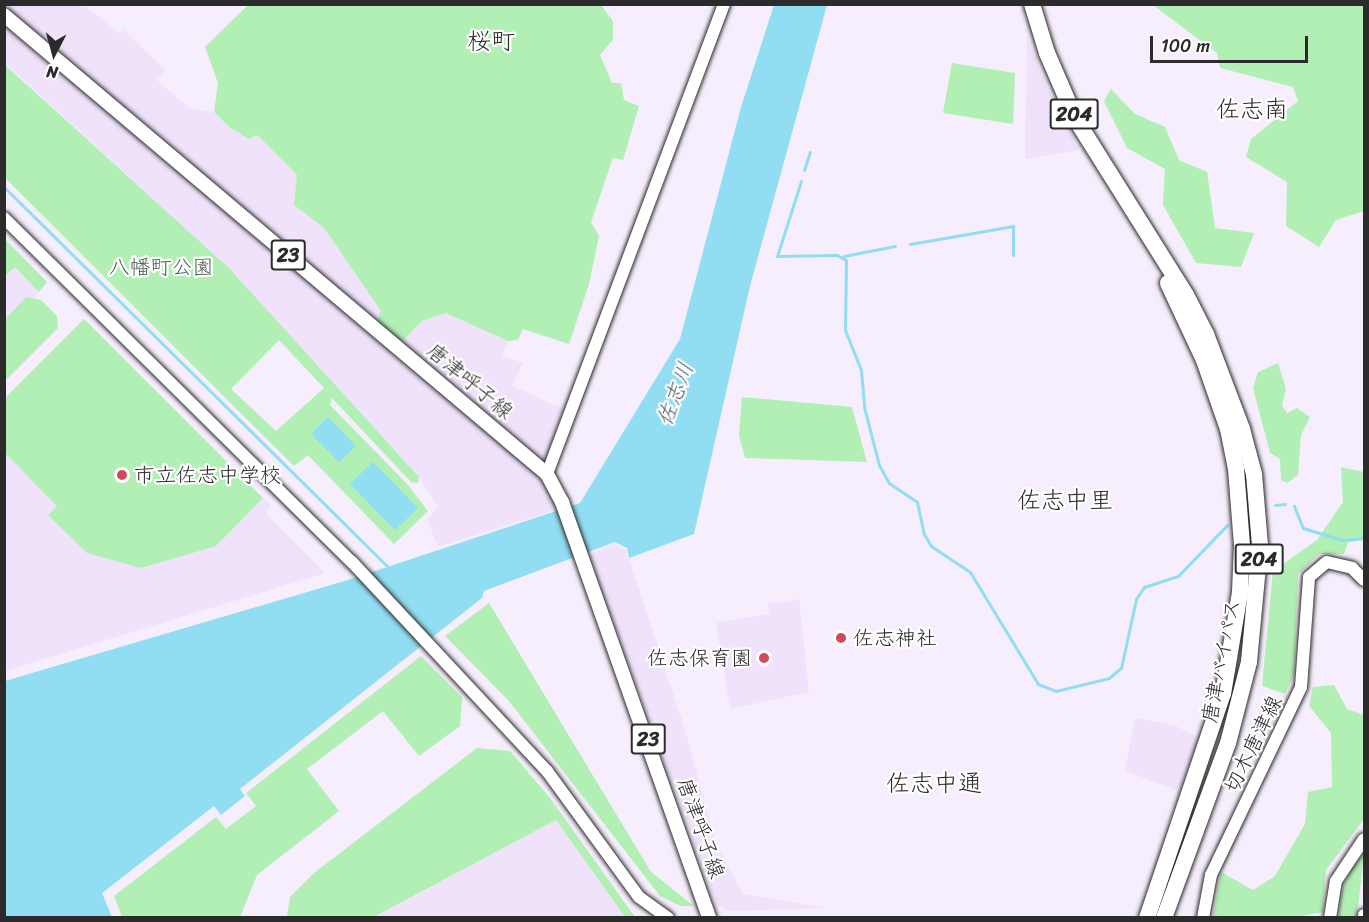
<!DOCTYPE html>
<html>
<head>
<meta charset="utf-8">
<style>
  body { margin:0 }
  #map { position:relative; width:1369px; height:922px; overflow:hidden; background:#f6eefc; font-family:Sriracha,"Klee One",sans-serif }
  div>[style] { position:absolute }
  .built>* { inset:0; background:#efe2fa }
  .green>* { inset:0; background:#b1efb5 }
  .water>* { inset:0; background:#91ddf2 }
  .stream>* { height:3px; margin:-1.5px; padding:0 1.5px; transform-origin:1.5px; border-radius:1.5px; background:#91ddf2 }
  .roads { filter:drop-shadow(0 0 2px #2b2b2b) drop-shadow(0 0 2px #2b2b2b) }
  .secondary>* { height:12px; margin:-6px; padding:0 6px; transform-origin:6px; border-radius:6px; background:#fff }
  .primary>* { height:14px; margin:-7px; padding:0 7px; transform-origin:7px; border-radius:7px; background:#fff }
  .highway>* { height:16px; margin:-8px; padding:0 8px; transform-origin:8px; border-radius:8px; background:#fff }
  .dots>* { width:16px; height:16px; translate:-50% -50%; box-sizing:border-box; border:3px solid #fff; border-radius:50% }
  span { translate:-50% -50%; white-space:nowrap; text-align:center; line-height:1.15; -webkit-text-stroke:4.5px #fff; paint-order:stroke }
  .shield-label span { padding:2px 4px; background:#fff; border:2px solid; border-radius:4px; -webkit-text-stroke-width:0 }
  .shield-label { font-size:20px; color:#2b2b2b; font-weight:700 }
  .park-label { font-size:21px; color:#4c5c4e }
  .street-label { font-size:21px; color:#2b2b2b }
  .poi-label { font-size:21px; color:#2b2b2b }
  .left { translate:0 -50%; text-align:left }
  .right { translate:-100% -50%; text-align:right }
  .water-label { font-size:22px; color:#4a6067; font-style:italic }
  .quarter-label { font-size:24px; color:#2b2b2b }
  .frame { position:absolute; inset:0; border:6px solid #2b2b2b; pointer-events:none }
  .north { position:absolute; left:24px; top:24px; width:60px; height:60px; -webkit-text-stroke:4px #fff; paint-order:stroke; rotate:186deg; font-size:16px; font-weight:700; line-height:24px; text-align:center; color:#2b2b2b }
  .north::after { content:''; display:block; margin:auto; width:21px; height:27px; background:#2b2b2b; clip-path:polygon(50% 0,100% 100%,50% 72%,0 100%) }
  .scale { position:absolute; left:1150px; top:36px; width:158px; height:27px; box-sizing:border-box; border:3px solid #2b2b2b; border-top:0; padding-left:8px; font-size:18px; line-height:21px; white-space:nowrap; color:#2b2b2b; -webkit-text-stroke:4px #fff; paint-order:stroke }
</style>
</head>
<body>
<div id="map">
  <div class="built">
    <i style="clip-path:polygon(5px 5px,84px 5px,119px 33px,124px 30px,165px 70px,157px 80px,189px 108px,214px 112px,229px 127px,257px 135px,297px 175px,294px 205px,324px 228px,381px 311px,376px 323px,5px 10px)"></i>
    <i style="clip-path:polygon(4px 26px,532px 467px,544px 480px,558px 509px,438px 547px,427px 519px,438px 507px,419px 477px,229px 268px,5px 63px)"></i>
    <i style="clip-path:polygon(1027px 36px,1047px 87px,1079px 150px,1025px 159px)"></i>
    <i style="clip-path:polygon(4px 239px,47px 282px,33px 299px,26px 298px,5px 319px)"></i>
    <i style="clip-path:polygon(446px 313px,508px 341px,502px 356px,523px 363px,512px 386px,568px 411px,551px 457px,541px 458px,504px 429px,401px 343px,422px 321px)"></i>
    <i style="clip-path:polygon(84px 319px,271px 506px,266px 513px,325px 573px,5px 671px,5px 398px)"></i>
    <i style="clip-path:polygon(615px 544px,626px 550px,685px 730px,716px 844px,743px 894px,827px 908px,728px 911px,717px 905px,589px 554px)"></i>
    <i style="clip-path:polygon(799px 599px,809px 692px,730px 709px,716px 623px,769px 614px,768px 604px)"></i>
    <i style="clip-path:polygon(1135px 718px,1174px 725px,1199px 738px,1180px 791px,1125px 771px)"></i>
    <i style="clip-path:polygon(556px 820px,625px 917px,374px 918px)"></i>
  </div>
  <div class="green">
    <i style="clip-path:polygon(248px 5px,601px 5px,613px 21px,613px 40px,600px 55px,612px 83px,621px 83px,624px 100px,639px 106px,623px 160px,613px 158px,591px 222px,599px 236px,589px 284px,569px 344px,523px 329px,518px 340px,508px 341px,446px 313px,422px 321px,401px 343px,376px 323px,381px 311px,324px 228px,294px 205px,297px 175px,257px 135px,249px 139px,229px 127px,214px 112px,218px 83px,205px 47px)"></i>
    <i style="clip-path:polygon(1153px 5px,1364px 5px,1364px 211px,1336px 220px,1319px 247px,1286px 226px,1287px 182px,1246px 157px,1251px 139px,1298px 101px,1293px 87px,1220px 68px,1217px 53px)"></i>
    <i style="clip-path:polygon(952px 63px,1015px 73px,1013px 124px,943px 113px)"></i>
    <i style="clip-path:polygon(evenodd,4px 64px,229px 268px,419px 477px,418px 483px,411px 482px,332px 398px,330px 405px,408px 485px,428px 511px,394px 544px,308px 455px,294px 466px,5px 178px,4px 64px,279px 340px,324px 388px,276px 431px,231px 389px,279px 340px)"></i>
    <i style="clip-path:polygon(1111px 89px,1135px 114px,1165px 127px,1179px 160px,1207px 172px,1215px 228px,1254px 233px,1241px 267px,1196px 263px,1163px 205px,1165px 169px,1127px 148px,1104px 101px)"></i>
    <i style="clip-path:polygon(5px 239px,47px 282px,39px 292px,15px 267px,5px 276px)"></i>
    <i style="clip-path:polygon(26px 297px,41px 300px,57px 316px,58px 328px,5px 381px,5px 319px)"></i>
    <i style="clip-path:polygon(84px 319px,263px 498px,216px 546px,141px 568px,87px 553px,48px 515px,57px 506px,5px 453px,5px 398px)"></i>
    <i style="clip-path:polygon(1278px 363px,1286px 389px,1282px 406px,1287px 413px,1297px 408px,1310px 417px,1301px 435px,1298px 475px,1287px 483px,1281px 480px,1280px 459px,1270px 453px,1253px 388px,1258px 372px)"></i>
    <i style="clip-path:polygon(742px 397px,852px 407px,867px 462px,745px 458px,739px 435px)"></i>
    <i style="clip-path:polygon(1341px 467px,1364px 472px,1364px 540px,1348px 542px,1344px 554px,1319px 554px,1298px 574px,1294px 675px,1285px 694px,1262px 686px,1273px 571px,1317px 540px,1343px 502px)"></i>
    <i style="clip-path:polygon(489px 603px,651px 872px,694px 906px,680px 906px,660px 896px,508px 700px,445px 636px)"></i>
    <i style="clip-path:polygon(421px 656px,462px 697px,460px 726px,419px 756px,383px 711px,307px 769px,339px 811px,257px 875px,240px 917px,122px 917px,114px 896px,216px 817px,226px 829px,256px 806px,246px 793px)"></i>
    <i style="clip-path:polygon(1334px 685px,1347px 709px,1364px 715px,1364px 819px,1326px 870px,1323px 912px,1296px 917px,1213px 917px,1221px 872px,1253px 890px,1275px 876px,1305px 824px,1308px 792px,1332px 787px,1331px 733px,1309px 706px,1313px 687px)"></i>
    <i style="clip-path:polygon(477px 748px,510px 751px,550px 798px,635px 917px,625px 917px,556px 820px,374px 917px,287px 917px,290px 897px,314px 873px)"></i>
    <i style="clip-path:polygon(1364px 853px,1357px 917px,1339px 918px,1341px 891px,1353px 865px)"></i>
  </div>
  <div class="water">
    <i style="clip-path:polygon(774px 5px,827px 5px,750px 286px,694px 534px,629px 558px,627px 548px,615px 542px,484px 591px,482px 598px,240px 789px,245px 796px,221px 815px,214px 806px,102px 893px,112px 917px,5px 918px,5px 681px,348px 580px,580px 503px,680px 339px,741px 107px)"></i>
    <i style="clip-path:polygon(328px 417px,356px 446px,339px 462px,311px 434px)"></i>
    <i style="clip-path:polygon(373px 462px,418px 508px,395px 530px,350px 484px)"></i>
  </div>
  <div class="stream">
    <i style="left:804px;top:170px;width:19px;rotate:-72deg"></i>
    <i style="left:801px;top:181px;width:79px;rotate:107.7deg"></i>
    <i style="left:777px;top:256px;width:60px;rotate:-1deg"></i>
    <i style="left:837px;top:255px;width:10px;rotate:29deg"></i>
    <i style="left:846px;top:260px;width:70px;rotate:90.8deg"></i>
    <i style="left:845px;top:330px;width:43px;rotate:68.2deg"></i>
    <i style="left:861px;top:370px;width:37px;rotate:85deg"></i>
    <i style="left:864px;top:407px;width:60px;rotate:75.5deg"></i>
    <i style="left:879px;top:465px;width:21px;rotate:61deg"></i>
    <i style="left:889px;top:483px;width:34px;rotate:34deg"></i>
    <i style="left:917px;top:502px;width:33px;rotate:78deg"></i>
    <i style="left:924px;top:534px;width:14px;rotate:60deg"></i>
    <i style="left:931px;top:546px;width:47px;rotate:33.7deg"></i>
    <i style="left:970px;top:572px;width:131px;rotate:58.7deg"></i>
    <i style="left:1038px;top:684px;width:19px;rotate:21deg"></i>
    <i style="left:1056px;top:691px;width:55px;rotate:-13.8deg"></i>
    <i style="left:1109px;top:678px;width:16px;rotate:-40deg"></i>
    <i style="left:1121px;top:668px;width:71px;rotate:-77.7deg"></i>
    <i style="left:1136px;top:599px;width:14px;rotate:-56deg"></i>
    <i style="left:1144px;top:587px;width:36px;rotate:-18deg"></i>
    <i style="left:1178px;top:576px;width:71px;rotate:-46.1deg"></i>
    <i style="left:4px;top:187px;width:542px;rotate:44.7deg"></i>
    <i style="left:910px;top:244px;width:105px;rotate:-9.9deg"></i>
    <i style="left:1013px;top:226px;width:29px;rotate:90deg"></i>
    <i style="left:844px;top:256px;width:52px;rotate:-11.1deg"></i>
    <i style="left:1275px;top:505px;width:10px;rotate:-6deg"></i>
    <i style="left:1294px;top:506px;width:24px;rotate:68deg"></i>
    <i style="left:1303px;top:528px;width:41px;rotate:17.1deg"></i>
    <i style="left:1342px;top:540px;width:22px;rotate:-5deg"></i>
  </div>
  <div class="roads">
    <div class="secondary">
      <i style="left:4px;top:218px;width:489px;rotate:44.7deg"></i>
      <i style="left:352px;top:562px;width:286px;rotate:47deg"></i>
      <i style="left:547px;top:771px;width:156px;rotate:53.9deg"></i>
      <i style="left:639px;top:897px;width:36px;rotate:36deg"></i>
      <i style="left:547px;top:474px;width:502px;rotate:-69.36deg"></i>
      <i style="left:1203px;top:918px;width:44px;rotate:-79.5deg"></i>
      <i style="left:1211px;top:875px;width:208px;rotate:-64.4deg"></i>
      <i style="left:1301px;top:687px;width:110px;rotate:-85.8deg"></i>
      <i style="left:1309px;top:577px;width:23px;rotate:-40deg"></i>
      <i style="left:1327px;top:562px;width:26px;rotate:13deg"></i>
      <i style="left:1352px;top:568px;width:17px;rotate:45deg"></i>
      <i style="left:1330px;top:918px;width:37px;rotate:-81deg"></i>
      <i style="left:1336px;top:881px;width:50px;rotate:-56.3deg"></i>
      <i style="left:1364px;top:918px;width:3px;rotate:-90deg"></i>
    </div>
    <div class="primary">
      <i style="left:4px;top:15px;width:711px;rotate:40.21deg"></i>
      <i style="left:547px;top:474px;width:32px;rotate:62deg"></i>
      <i style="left:562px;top:502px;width:441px;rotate:70.5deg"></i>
    </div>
    <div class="highway">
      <i style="left:1032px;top:4px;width:51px;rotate:73deg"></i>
      <i style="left:1047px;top:53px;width:71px;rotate:66.7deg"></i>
      <i style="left:1075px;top:118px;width:209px;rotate:57.9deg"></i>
      <i style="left:1186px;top:295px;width:44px;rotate:62.9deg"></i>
      <i style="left:1206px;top:334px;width:102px;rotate:69.2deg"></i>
      <i style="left:1242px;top:429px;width:47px;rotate:75.1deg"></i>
      <i style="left:1254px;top:474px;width:71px;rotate:85.2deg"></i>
      <i style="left:1260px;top:545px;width:118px;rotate:95.4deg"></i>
      <i style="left:1249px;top:662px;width:84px;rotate:104.5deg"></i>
      <i style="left:1228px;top:743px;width:186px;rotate:110.1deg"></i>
      <i style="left:1147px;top:918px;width:237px;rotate:-71.3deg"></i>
      <i style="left:1223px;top:694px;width:103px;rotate:-80.5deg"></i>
      <i style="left:1240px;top:592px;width:47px;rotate:-87.6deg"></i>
      <i style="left:1242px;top:545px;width:76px;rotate:-94.5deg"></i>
      <i style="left:1236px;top:469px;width:41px;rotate:-101.3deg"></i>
      <i style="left:1228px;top:429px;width:73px;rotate:-109.2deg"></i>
      <i style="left:1204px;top:360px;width:85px;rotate:-115.1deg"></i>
    </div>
  </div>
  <div class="dots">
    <i style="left:122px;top:475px;background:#d1495b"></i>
    <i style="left:841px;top:638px;background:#d1495b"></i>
    <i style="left:764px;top:658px;background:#d1495b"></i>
  </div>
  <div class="shield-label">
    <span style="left:1074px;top:114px">204</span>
    <span style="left:288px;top:255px">23</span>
    <span style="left:1259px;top:559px">204</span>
    <span style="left:648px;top:739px">23</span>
  </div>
  <div class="park-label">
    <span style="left:161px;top:267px">八幡町公園</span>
  </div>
  <div class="street-label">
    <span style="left:470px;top:381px;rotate:40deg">唐津呼子線</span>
    <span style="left:1221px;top:661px;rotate:-79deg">唐津バイパス</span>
    <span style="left:1253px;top:744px;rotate:-64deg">切木唐津線</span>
    <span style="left:701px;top:828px;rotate:71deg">唐津呼子線</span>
  </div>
  <div class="poi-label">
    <span class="left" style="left:134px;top:475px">市立佐志中学校</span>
    <span class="left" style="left:853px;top:638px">佐志神社</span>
    <span class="right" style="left:752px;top:658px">佐志保育園</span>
  </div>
  <div class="water-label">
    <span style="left:675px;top:394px;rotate:-69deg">佐志川</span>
  </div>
  <div class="quarter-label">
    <span style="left:491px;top:42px">桜町</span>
    <span style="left:1252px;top:110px">佐志南</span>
    <span style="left:1065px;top:501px">佐志中里</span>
    <span style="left:934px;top:784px">佐志中通</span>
  </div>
  <div class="frame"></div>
  <div class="north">N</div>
  <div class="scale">100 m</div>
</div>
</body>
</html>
